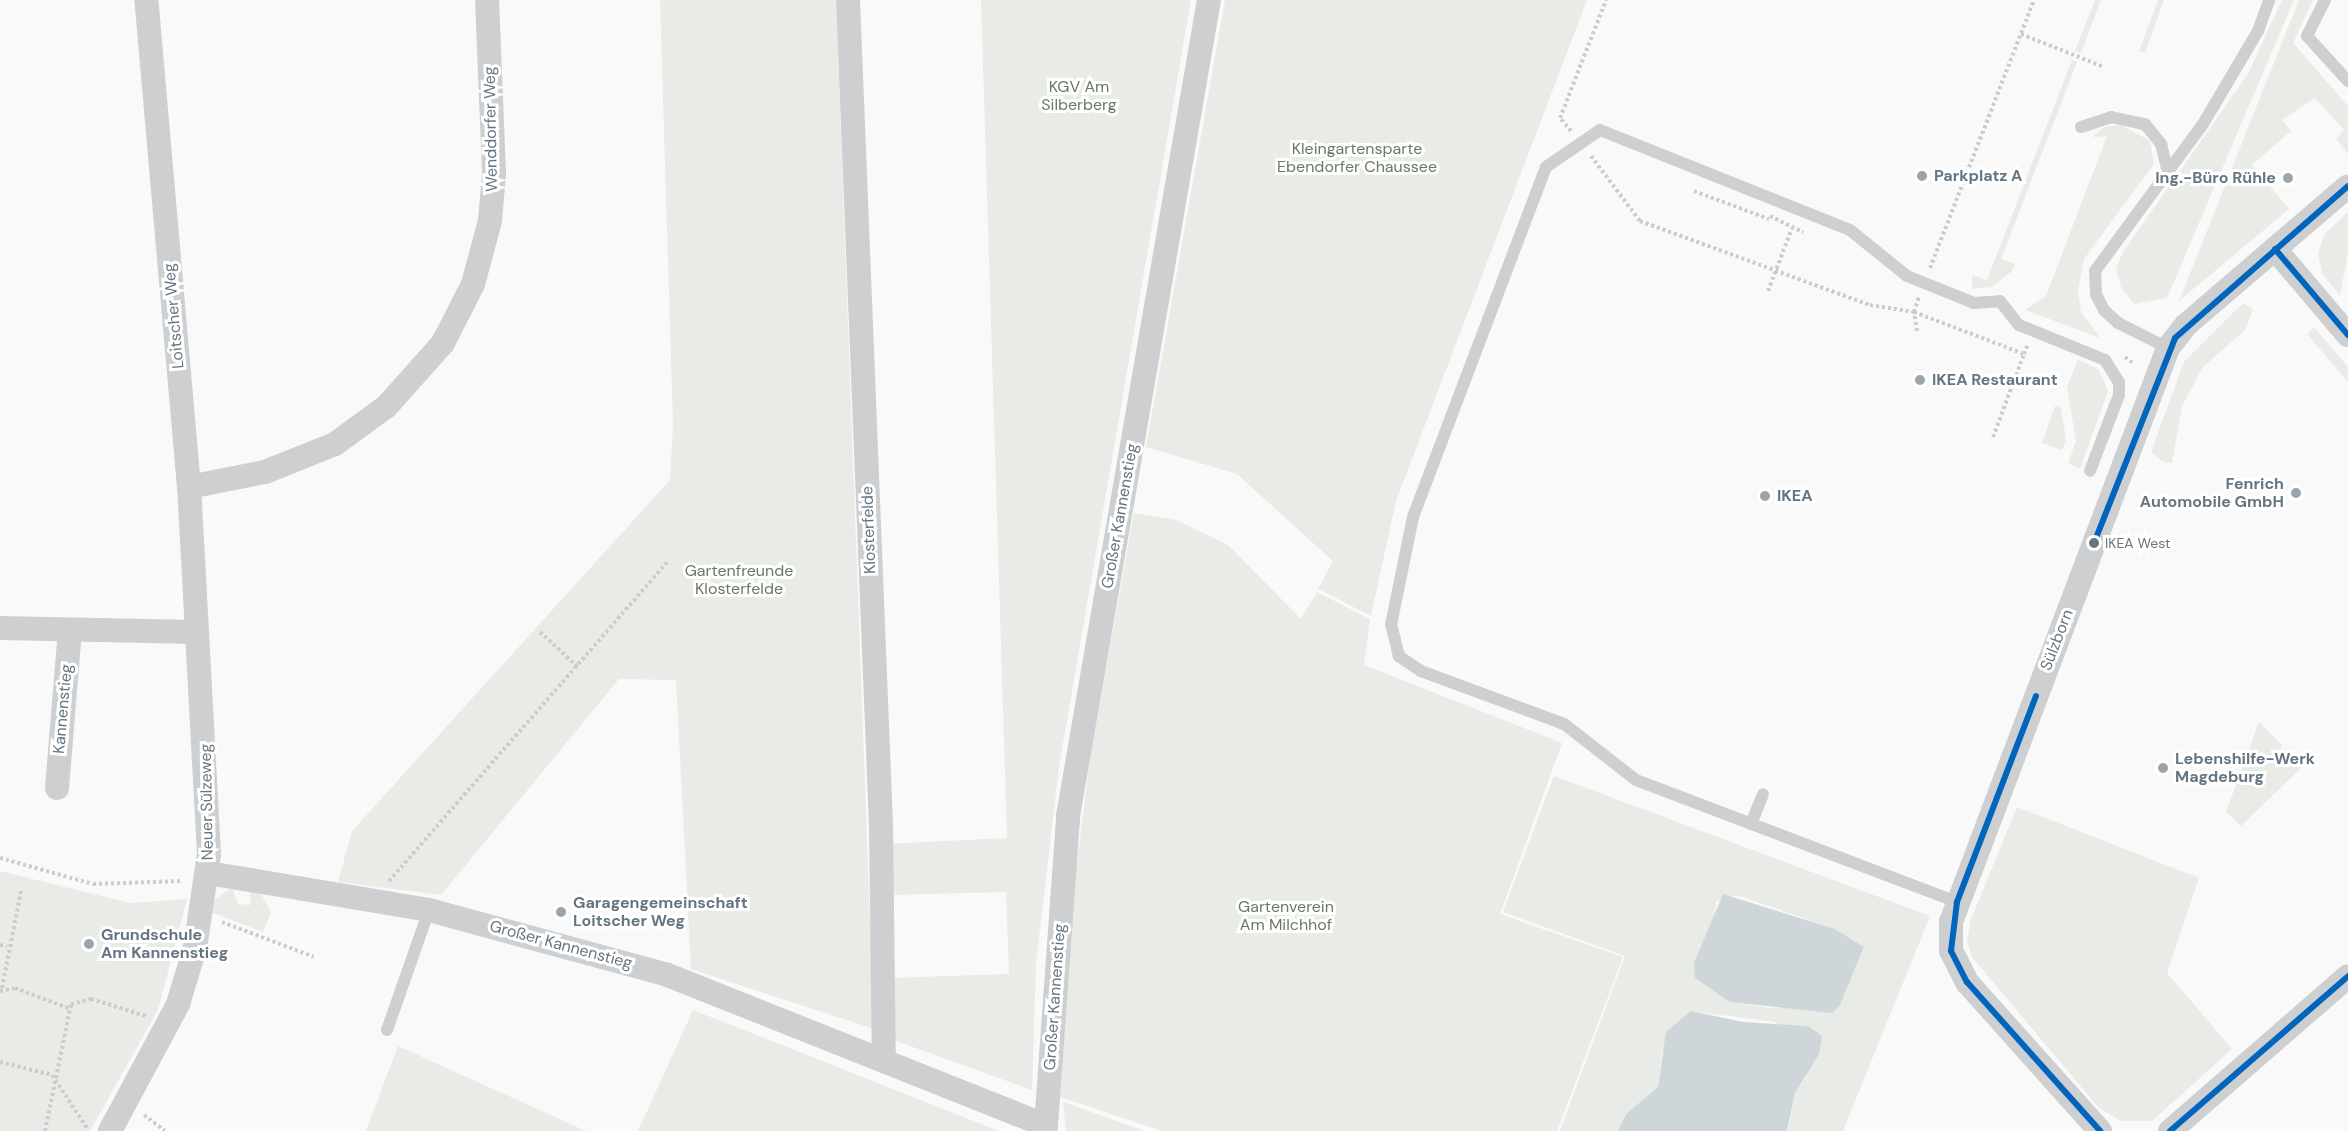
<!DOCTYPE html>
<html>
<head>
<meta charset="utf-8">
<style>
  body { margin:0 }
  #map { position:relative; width:2348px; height:1131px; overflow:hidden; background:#f9f9f9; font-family:"DM Sans",sans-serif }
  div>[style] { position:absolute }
  .green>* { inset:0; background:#e8ebe6 }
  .water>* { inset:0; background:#ced6d9 }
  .path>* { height:4px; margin-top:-2px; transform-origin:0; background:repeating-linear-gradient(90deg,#cbcccd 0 3px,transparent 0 6px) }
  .lane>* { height:12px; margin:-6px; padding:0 6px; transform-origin:6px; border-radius:6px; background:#cecfd0 }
  .street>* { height:24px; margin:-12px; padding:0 12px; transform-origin:12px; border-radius:12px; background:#cecfd0 }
  .bus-1>* { height:6px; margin:-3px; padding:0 3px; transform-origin:3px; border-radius:3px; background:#0065bd }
  .dots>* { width:16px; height:16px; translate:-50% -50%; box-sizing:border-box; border:3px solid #fff; border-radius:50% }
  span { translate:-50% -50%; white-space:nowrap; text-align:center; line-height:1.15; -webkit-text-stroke:6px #fff; paint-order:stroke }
  .bus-label { font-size:14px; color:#657683 }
  .left { translate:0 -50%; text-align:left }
  .park-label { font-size:16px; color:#687a64 }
  .street-label { font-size:16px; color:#657683 }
  .poi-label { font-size:16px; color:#657683; font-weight:700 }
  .right { translate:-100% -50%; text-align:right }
</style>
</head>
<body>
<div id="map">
  <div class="green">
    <i style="clip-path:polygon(660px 0,836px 0,874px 1029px,691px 969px,676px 680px,619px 679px,441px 895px,338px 882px,352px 831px,670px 480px,673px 425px)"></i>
    <i style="clip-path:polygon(981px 0,1191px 0,1059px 767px,1036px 963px,1032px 1090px,888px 1038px,889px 978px,1009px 974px,1006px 892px,890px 895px,886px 844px,1007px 838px)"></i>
    <i style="clip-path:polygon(1225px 0,1587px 0,1396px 501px,1371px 616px,1318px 589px,1333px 561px,1237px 474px,1146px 447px)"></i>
    <i style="clip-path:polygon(2095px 0,2101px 0,2081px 53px,2075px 51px)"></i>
    <i style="clip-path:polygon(2158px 0,2164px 0,2145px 53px,2139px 51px)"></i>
    <i style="clip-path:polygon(2282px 0,2294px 0,2167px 298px,2134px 304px,2121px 287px,2116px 269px,2123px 252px,2248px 74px)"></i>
    <i style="clip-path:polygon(2299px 0,2313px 0,2293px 43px,2348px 106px,2348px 154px,2336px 139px,2344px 130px,2315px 98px,2282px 120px,2291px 131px,2252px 165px,2289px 209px,2179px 301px)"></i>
    <i style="clip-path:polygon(2072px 60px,2077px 62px,2001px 259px,2015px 264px,2012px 271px,1992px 287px,1972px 289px,1972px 275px,1987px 280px)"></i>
    <i style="clip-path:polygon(2121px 125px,2150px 141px,2154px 164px,2084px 259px,2078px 290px,2081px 312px,2100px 338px,2025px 310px,2046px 296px,2107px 136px,2092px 137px,2104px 127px)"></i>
    <i style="clip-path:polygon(2348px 212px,2348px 252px,2340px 296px,2322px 273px,2318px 253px,2325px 234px)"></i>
    <i style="clip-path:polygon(2243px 303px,2253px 309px,2246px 329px,2203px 367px,2182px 406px,2172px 463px,2163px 462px,2151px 452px,2184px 362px)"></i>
    <i style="clip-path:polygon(2314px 327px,2348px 367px,2348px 382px,2307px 334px)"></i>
    <i style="clip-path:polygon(2078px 359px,2099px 370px,2108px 391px,2080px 469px,2068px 463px,2076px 441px,2067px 387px)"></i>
    <i style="clip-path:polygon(2055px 406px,2061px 408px,2066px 439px,2062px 450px,2042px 443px)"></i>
    <i style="clip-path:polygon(1134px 513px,1176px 520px,1228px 545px,1301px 619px,1317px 592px,1370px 619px,1364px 665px,1562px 743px,1500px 914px,1623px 957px,1557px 1131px,1162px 1131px,1060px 1097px,1074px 886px,1091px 751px)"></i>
    <i style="clip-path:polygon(2259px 722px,2303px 766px,2241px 826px,2226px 812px)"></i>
    <i style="clip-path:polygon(evenodd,1554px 776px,1930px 916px,1843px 1131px,1788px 1131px,1795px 1093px,1806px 1077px,1775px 1022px,1691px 1011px,1662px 1052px,1658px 1087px,1626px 1114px,1618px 1131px,1560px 1131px,1625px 956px,1503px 912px,1554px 776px,1736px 895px,1835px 929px,1864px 947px,1840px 1005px,1772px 1008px,1730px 1002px,1706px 937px,1714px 926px,1716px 902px,1736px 895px)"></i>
    <i style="clip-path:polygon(2017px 807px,2199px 878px,2167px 973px,2232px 1049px,2152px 1121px,2121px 1121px,2099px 1108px,1972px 957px,1967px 941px,1971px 919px)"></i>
    <i style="clip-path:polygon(0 871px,130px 903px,187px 899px,158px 1010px,90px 1131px,0 1131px)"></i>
    <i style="clip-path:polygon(232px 888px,238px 904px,251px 905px,249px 889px,260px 892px,271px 912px,263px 932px,211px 912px,215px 899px)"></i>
    <i style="clip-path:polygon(693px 1010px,999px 1131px,638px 1131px)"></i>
    <i style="clip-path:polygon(398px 1046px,586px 1131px,366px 1131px)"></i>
    <i style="clip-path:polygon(1063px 1102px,1145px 1131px,1066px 1131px)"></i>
  </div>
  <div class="water">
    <i style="clip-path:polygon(1723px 894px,1835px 929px,1864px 947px,1840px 1005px,1832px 1013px,1730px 1002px,1695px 978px,1694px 963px)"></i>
    <i style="clip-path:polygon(1691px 1011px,1743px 1022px,1808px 1026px,1822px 1036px,1819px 1054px,1795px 1093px,1787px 1131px,1618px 1131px,1626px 1114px,1658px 1087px,1666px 1032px)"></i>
  </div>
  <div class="path">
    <i style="left:2021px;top:34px;width:89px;rotate:21.7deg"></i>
    <i style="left:1571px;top:131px;width:17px;rotate:-130deg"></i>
    <i style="left:1560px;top:118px;width:127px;rotate:-68.7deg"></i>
    <i style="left:1591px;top:156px;width:81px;rotate:53deg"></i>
    <i style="left:1640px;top:221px;width:245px;rotate:20.1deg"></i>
    <i style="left:1870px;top:305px;width:45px;rotate:9deg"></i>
    <i style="left:1914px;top:312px;width:118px;rotate:20.9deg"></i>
    <i style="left:2024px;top:354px;width:9px;rotate:-69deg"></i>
    <i style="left:1694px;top:191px;width:80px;rotate:20.5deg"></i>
    <i style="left:1770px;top:216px;width:37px;rotate:26deg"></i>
    <i style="left:1930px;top:268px;width:287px;rotate:-68.8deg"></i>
    <i style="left:1768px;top:291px;width:67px;rotate:-69.1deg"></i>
    <i style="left:1917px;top:331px;width:19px;rotate:-99deg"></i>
    <i style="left:1914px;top:312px;width:16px;rotate:-72deg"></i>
    <i style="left:2125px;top:357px;width:10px;rotate:37deg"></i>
    <i style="left:1993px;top:437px;width:89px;rotate:-69.5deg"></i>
    <i style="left:540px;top:632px;width:52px;rotate:42.6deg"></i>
    <i style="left:0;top:858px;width:97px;rotate:15.6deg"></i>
    <i style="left:93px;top:884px;width:90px;rotate:-1.9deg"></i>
    <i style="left:389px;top:881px;width:426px;rotate:-48.9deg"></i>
    <i style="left:222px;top:922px;width:98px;rotate:20.8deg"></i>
    <i style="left:0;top:945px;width:7px;rotate:16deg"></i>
    <i style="left:2px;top:988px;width:99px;rotate:-78.9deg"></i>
    <i style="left:0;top:991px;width:15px;rotate:-11deg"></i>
    <i style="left:15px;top:988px;width:57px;rotate:20.7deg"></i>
    <i style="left:0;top:1062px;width:54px;rotate:14deg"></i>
    <i style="left:52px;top:1075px;width:64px;rotate:56.6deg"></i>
    <i style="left:144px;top:1115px;width:26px;rotate:37deg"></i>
    <i style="left:45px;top:1131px;width:130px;rotate:-78.4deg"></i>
    <i style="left:71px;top:1004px;width:21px;rotate:-14deg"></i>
    <i style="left:91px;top:999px;width:58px;rotate:17.2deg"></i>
  </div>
  <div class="lane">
    <i style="left:2325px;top:0;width:40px;rotate:116.6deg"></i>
    <i style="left:2307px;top:36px;width:61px;rotate:47.7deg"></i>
    <i style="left:2081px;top:127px;width:32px;rotate:-18deg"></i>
    <i style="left:2111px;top:117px;width:35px;rotate:12deg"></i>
    <i style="left:2145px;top:124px;width:26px;rotate:51deg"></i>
    <i style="left:2161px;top:144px;width:29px;rotate:76deg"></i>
    <i style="left:2168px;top:348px;width:56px;rotate:-153.4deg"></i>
    <i style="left:2118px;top:323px;width:19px;rotate:-137deg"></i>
    <i style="left:2104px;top:310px;width:18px;rotate:-117deg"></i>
    <i style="left:2096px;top:294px;width:23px;rotate:-92deg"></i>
    <i style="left:2095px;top:271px;width:182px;rotate:-53.7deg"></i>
    <i style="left:2203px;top:124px;width:108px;rotate:-59.4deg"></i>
    <i style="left:2258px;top:31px;width:33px;rotate:-70deg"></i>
    <i style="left:1751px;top:824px;width:32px;rotate:-68deg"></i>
    <i style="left:1957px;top:902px;width:343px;rotate:-159.2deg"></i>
    <i style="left:1636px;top:780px;width:91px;rotate:-142.1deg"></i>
    <i style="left:1564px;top:724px;width:153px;rotate:-159.7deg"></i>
    <i style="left:1421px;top:671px;width:27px;rotate:-146deg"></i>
    <i style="left:1399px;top:656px;width:32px;rotate:-104deg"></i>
    <i style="left:1391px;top:625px;width:110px;rotate:-78.5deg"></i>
    <i style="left:1413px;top:517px;width:374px;rotate:-69.2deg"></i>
    <i style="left:1546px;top:167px;width:65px;rotate:-34.4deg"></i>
    <i style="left:1600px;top:130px;width:269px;rotate:21.8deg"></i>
    <i style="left:1850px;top:230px;width:73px;rotate:38.9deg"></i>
    <i style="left:1907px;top:276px;width:72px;rotate:21.9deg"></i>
    <i style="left:1974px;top:303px;width:26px;rotate:-4deg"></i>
    <i style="left:2000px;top:301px;width:31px;rotate:52deg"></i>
    <i style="left:2019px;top:325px;width:93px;rotate:22.1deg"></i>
    <i style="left:2105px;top:360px;width:26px;rotate:58deg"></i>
    <i style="left:2119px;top:382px;width:13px;rotate:90deg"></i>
    <i style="left:2119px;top:395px;width:81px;rotate:110.9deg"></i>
    <i style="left:387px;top:1030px;width:127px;rotate:-70.7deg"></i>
  </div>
  <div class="street">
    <i style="left:848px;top:0;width:828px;rotate:87.71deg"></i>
    <i style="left:881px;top:827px;width:234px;rotate:89.3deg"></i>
    <i style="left:2275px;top:249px;width:113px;rotate:49.7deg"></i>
    <i style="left:189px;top:487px;width:77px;rotate:-11.2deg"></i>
    <i style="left:265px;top:472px;width:75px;rotate:-21.8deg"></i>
    <i style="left:335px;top:444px;width:64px;rotate:-36.2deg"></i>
    <i style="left:387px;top:406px;width:84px;rotate:-48.4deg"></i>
    <i style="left:443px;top:343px;width:66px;rotate:-63deg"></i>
    <i style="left:473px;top:284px;width:65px;rotate:-74.9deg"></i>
    <i style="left:490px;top:221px;width:48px;rotate:-85.2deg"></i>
    <i style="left:494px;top:173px;width:173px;rotate:-92.3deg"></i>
    <i style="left:0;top:628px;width:196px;rotate:1.2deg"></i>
    <i style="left:57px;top:788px;width:158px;rotate:-85.3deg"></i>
    <i style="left:208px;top:873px;width:224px;rotate:9.5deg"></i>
    <i style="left:429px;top:910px;width:245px;rotate:15.2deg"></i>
    <i style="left:665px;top:974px;width:410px;rotate:21.7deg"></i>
    <i style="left:1046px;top:1126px;width:311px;rotate:-85.9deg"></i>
    <i style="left:1068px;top:816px;width:828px;rotate:-80.2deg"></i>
    <i style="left:110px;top:1131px;width:144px;rotate:-61.8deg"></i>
    <i style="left:178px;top:1004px;width:59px;rotate:-73.1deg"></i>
    <i style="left:195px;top:948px;width:95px;rotate:-81.5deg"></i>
    <i style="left:209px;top:854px;width:368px;rotate:-93.1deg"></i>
    <i style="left:189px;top:487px;width:489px;rotate:-95deg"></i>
    <i style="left:2100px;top:1131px;width:200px;rotate:-131.8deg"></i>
    <i style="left:1967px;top:982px;width:35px;rotate:-117deg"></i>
    <i style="left:1951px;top:951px;width:29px;rotate:-90deg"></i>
    <i style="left:1951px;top:922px;width:614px;rotate:-69.29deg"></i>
    <i style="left:2168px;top:348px;width:29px;rotate:-52deg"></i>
    <i style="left:2186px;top:325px;width:213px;rotate:-40.6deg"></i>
    <i style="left:2170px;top:1131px;width:236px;rotate:-41deg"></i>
  </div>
  <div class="bus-1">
    <i style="left:2275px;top:249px;width:113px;rotate:49.7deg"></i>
    <i style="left:2094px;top:543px;width:220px;rotate:-68.4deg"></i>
    <i style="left:2175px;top:338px;width:230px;rotate:-41.3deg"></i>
    <i style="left:2036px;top:696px;width:221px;rotate:111deg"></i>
    <i style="left:1957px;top:902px;width:49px;rotate:97deg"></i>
    <i style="left:1951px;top:951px;width:35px;rotate:63deg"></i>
    <i style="left:1967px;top:982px;width:200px;rotate:48.2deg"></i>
    <i style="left:2170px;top:1131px;width:236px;rotate:-41deg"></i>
  </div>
  <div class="dots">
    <i style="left:1922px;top:176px;background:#99a4ac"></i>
    <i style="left:2288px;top:178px;background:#99a4ac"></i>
    <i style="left:1920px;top:380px;background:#99a4ac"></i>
    <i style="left:2296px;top:493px;background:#99a4ac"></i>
    <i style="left:1765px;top:496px;background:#99a4ac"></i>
    <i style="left:2094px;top:543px;background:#657683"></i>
    <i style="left:2163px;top:768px;background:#99a4ac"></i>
    <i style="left:561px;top:912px;background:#99a4ac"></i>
    <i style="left:89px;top:944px;background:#99a4ac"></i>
  </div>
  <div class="bus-label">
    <span class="left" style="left:2105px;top:543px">IKEA West</span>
  </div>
  <div class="park-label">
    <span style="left:1079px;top:96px">KGV Am<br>Silberberg</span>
    <span style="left:1357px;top:158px">Kleingartensparte<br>Ebendorfer Chaussee</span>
    <span style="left:739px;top:580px">Gartenfreunde<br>Klosterfelde</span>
    <span style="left:1286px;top:916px">Gartenverein<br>Am Milchhof</span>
  </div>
  <div class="street-label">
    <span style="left:491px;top:129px;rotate:-91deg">Wenddorfer Weg</span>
    <span style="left:174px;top:316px;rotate:-95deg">Loitscher Weg</span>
    <span style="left:1120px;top:516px;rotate:-80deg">Großer Kannenstieg</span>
    <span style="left:869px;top:530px;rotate:-92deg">Klosterfelde</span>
    <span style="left:2057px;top:640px;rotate:-69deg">Sülzborn</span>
    <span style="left:63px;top:709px;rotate:-85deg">Kannenstieg</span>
    <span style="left:207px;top:802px;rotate:-91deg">Neuer Sülzeweg</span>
    <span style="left:561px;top:945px;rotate:15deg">Großer Kannenstieg</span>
    <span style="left:1055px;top:997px;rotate:-86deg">Großer Kannenstieg</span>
  </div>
  <div class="poi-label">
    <span class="left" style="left:1934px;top:176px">Parkplatz A</span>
    <span class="right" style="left:2276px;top:178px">Ing.-Büro Rühle</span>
    <span class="left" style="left:1932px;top:380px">IKEA Restaurant</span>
    <span class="right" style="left:2284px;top:493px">Fenrich<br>Automobile GmbH</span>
    <span class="left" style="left:1777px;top:496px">IKEA</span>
    <span class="left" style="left:2175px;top:768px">Lebenshilfe-Werk<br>Magdeburg</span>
    <span class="left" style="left:573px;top:912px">Garagengemeinschaft<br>Loitscher Weg</span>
    <span class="left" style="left:101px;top:944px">Grundschule<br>Am Kannenstieg</span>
  </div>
</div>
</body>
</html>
